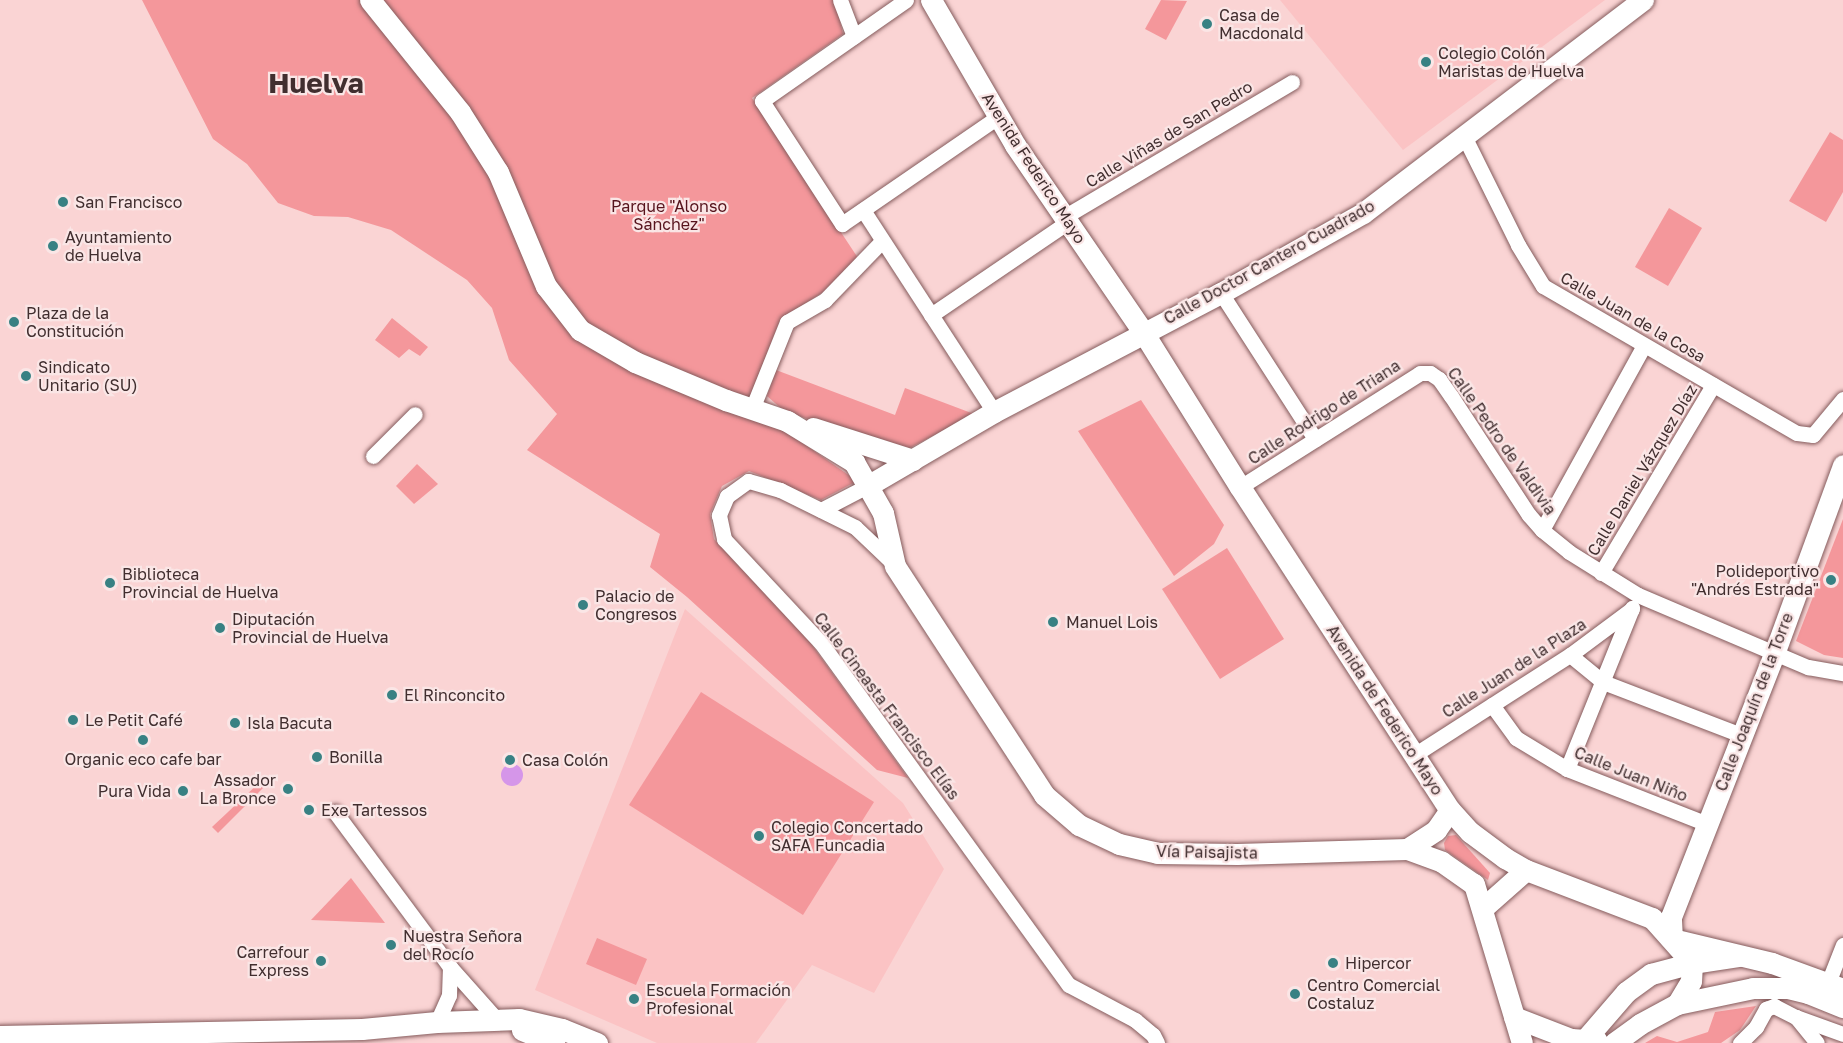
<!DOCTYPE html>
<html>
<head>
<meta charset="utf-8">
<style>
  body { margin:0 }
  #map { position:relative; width:1843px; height:1043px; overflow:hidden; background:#fad4d4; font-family:"Golos Text",sans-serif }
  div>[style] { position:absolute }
  .built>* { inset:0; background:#fbc3c4 }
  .green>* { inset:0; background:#f4979b }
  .water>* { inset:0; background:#d596e9 }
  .round { border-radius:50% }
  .roads { filter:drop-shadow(0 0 2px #845b5c) drop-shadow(0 0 2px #845b5c) }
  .street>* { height:15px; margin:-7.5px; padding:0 7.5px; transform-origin:7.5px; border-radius:7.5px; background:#fff }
  .secondary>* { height:21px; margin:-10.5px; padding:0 10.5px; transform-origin:10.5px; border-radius:10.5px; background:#fff }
  .dots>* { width:16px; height:16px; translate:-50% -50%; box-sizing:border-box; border:3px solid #fae6e6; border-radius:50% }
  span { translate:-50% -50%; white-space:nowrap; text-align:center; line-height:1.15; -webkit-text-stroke:4.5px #fae6e6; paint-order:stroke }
  .poi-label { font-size:16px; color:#412e2f }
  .left { translate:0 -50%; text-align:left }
  .right { translate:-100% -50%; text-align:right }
  .street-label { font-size:16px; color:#412e2f }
  .park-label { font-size:16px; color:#57141d }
  .town-label { font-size:28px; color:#412e2f; font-weight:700 }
</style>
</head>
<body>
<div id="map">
  <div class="built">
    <i style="clip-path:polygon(1280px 0,1605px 0,1403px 150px)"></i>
    <i style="clip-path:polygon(685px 609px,903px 803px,944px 869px,874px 993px,812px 965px,756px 1043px,657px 1043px,535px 990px)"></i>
  </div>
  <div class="green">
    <i style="clip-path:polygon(142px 0,360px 0,452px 114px,492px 175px,576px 336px,787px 432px,857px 481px,821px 500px,749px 471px,722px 486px,710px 514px,714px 539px,809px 641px,908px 778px,877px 770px,687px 597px,650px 567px,660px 534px,527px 450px,557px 414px,509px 360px,492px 308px,467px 280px,391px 230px,348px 217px,314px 216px,278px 203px,247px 164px,213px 139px)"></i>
    <i style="clip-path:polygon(383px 0,835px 0,843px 34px,752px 98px,858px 258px,823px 292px,780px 320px,748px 402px,639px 357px,584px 324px,552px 282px)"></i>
    <i style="clip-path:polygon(1161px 0,1187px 1px,1166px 40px,1145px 29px)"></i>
    <i style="clip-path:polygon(1830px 132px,1843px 140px,1843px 192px,1826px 222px,1789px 201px)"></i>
    <i style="clip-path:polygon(1669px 208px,1702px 228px,1668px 286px,1635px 267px)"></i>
    <i style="clip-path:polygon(392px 318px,428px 347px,420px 356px,409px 349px,399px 358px,375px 340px)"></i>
    <i style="clip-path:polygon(776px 370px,895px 415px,905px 388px,974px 414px,904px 451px,784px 411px,767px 396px)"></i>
    <i style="clip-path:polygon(1141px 400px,1224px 525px,1214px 544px,1174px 576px,1078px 431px)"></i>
    <i style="clip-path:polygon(417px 464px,438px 484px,414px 504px,396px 486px)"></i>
    <i style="clip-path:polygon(1843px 519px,1843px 658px,1824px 655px,1796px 641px)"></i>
    <i style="clip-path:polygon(1227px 548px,1284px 639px,1220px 679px,1162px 589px)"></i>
    <i style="clip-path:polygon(701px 692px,874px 802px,803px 915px,629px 805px)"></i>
    <i style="clip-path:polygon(259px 783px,264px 787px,218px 833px,212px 827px)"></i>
    <i style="clip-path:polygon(1456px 835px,1490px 873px,1488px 880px,1445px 850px,1444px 843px,1448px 836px)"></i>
    <i style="clip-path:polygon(351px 878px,385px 923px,311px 920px)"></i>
    <i style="clip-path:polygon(597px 938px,647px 959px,636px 985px,586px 964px)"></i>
    <i style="clip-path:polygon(1756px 1006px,1740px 1030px,1721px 1043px,1645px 1043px,1657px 1036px,1677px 1042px,1708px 1032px,1715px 1012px)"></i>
  </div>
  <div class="water">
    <i class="round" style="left:501px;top:764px;width:22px;height:22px"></i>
  </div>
  <div class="roads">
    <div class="street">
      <i style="left:840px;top:0;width:39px;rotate:69deg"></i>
      <i style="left:906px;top:0;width:176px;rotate:145deg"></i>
      <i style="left:762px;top:101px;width:147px;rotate:57deg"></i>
      <i style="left:842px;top:224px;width:191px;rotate:-34.5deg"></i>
      <i style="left:1464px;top:136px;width:122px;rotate:63.6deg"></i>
      <i style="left:1518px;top:245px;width:48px;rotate:58.6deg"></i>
      <i style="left:1543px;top:286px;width:293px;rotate:30.1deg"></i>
      <i style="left:1797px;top:433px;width:16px;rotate:7deg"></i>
      <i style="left:1813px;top:435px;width:47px;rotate:-50.2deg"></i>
      <i style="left:863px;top:210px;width:241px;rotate:57deg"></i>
      <i style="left:1064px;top:217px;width:265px;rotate:-30.6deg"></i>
      <i style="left:1221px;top:293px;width:174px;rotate:57.2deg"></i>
      <i style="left:931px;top:315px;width:166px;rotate:-34.2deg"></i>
      <i style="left:752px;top:409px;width:94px;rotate:-68.1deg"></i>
      <i style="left:787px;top:322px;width:44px;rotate:-30.1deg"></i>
      <i style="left:825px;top:300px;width:82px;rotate:-46deg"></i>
      <i style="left:373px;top:456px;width:59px;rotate:-45deg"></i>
      <i style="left:1240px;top:487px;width:213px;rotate:-32.3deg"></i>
      <i style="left:1420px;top:373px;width:10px"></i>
      <i style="left:1430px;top:373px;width:11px;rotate:34deg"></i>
      <i style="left:1439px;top:379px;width:21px;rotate:55deg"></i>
      <i style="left:1451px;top:396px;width:142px;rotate:56.8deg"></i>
      <i style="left:1529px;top:515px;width:20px;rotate:49deg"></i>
      <i style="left:1542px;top:530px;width:35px;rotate:39deg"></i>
      <i style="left:1569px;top:552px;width:81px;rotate:31.9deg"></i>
      <i style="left:1638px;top:595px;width:185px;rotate:23deg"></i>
      <i style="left:1808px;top:667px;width:36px;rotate:10deg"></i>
      <i style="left:821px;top:510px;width:54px;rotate:-27.5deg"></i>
      <i style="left:1542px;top:530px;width:211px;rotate:-61.1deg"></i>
      <i style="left:895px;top:565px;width:55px;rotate:-136.5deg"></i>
      <i style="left:855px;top:527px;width:84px;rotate:-153.7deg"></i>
      <i style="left:780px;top:490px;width:33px;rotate:-164deg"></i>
      <i style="left:748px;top:481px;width:26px;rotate:144deg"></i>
      <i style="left:727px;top:496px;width:21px;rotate:113deg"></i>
      <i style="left:719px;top:515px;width:25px;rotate:78deg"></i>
      <i style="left:724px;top:539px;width:142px;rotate:47deg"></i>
      <i style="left:821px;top:643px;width:422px;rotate:54.1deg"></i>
      <i style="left:1069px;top:985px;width:75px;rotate:27.9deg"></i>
      <i style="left:1135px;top:1020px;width:23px;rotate:40deg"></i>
      <i style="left:1153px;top:1035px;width:9px;rotate:63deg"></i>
      <i style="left:1601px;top:573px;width:219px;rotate:-59.2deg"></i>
      <i style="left:1570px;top:655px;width:43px;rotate:39.3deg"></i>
      <i style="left:1603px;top:682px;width:148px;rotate:21deg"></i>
      <i style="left:1492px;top:705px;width:41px;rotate:54deg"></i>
      <i style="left:1516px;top:738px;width:60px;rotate:31.3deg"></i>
      <i style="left:1567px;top:769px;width:150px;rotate:21.4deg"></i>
      <i style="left:1414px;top:755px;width:185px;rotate:-32.7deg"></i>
      <i style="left:1570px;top:655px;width:77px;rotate:-36.6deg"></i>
      <i style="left:1567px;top:769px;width:174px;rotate:-68deg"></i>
      <i style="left:335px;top:812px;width:193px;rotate:53.4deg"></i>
      <i style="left:450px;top:967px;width:71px;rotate:48.4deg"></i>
      <i style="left:1828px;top:983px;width:41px;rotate:-68.5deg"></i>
      <i style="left:1796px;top:1017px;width:33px;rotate:51deg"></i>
      <i style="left:437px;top:1022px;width:30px;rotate:-66deg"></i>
      <i style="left:449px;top:995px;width:28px;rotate:-88deg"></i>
      <i style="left:1740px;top:1043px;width:23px;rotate:-45deg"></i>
      <i style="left:1756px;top:1027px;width:21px;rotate:-61deg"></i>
      <i style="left:1766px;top:1009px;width:9px;rotate:-21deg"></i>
      <i style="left:1774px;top:1006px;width:25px;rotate:27deg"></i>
      <i style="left:1796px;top:1017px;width:50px;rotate:19.9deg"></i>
    </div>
    <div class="secondary">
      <i style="left:370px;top:0;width:144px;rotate:51.2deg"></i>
      <i style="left:460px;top:112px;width:71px;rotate:57.7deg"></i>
      <i style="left:498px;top:172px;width:124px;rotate:67.2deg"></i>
      <i style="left:546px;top:286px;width:56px;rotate:52.3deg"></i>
      <i style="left:580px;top:330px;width:64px;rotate:30.2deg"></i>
      <i style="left:635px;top:362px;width:99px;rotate:22.7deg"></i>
      <i style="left:726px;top:400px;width:65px;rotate:19deg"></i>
      <i style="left:787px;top:421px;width:79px;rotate:31.5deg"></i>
      <i style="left:854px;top:462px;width:59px;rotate:60.4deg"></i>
      <i style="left:883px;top:513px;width:54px;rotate:77.2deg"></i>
      <i style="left:895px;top:566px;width:273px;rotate:56.9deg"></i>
      <i style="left:1044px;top:795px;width:46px;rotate:40.6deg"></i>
      <i style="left:1079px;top:825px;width:44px;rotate:25.4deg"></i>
      <i style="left:1119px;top:844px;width:39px;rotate:13deg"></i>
      <i style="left:1157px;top:853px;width:80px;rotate:0.7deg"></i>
      <i style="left:1237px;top:854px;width:170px;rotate:-1.7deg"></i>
      <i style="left:1407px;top:849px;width:37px;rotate:20deg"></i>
      <i style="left:1442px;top:862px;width:39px;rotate:35deg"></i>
      <i style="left:1474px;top:884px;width:166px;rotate:73.2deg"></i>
      <i style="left:931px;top:0;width:168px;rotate:59.9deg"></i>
      <i style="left:1015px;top:145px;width:227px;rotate:55.6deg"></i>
      <i style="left:1143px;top:332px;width:183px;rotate:58deg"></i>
      <i style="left:1240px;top:487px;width:385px;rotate:57deg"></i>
      <i style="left:1450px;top:810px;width:30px;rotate:48deg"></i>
      <i style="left:1470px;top:832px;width:44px;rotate:36.6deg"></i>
      <i style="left:1505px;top:858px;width:24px;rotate:30deg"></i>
      <i style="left:1526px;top:870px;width:135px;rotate:20.9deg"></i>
      <i style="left:1652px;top:918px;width:60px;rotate:48.4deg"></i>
      <i style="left:1692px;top:963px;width:18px;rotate:93deg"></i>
      <i style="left:1691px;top:981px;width:27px;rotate:121deg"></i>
      <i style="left:813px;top:428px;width:105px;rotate:17.7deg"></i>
      <i style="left:869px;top:485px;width:145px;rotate:-30.3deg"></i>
      <i style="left:994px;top:412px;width:256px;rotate:-27.7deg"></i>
      <i style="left:1221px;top:293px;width:163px;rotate:-29.4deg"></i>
      <i style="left:1363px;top:213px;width:352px;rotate:-37.3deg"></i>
      <i style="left:1407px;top:849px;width:35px;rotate:-33deg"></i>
      <i style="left:1436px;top:830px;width:24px;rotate:-55deg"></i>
      <i style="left:1483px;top:908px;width:57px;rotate:-41.5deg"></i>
      <i style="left:1672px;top:939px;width:22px;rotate:-93deg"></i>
      <i style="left:1671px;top:917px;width:282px;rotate:-68.6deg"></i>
      <i style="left:1774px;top:654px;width:201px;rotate:-69.9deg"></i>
      <i style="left:1672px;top:939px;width:103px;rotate:13.5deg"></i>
      <i style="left:1772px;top:963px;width:76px;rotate:20.1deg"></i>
      <i style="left:1514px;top:1017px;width:61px;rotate:21.1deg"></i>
      <i style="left:1571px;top:1039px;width:26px;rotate:4deg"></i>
      <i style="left:522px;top:1030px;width:35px;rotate:22deg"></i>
      <i style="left:0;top:1036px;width:362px;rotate:-1.1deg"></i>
      <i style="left:362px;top:1029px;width:75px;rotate:-5.3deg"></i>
      <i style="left:437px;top:1022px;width:82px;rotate:-2.1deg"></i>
      <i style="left:519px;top:1019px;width:44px;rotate:13.1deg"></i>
      <i style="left:562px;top:1029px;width:38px;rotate:22deg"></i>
      <i style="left:1582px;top:1043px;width:67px;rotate:-49.2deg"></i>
      <i style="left:1626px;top:992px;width:31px;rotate:-36deg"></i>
      <i style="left:1651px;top:974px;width:42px;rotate:-15deg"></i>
      <i style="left:1692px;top:963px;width:48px;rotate:-8.5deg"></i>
      <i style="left:1614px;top:1043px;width:32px;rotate:-36deg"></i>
      <i style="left:1640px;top:1024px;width:42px;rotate:-28.4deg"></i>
      <i style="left:1677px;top:1004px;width:78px;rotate:-11.9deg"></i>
      <i style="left:1753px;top:988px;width:35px"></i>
      <i style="left:1788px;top:988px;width:21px;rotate:14deg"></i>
      <i style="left:1808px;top:993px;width:38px;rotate:22deg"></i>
    </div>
  </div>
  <div class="dots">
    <i style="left:1207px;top:24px;background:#388183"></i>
    <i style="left:1426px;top:62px;background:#388183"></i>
    <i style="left:63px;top:202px;background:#388183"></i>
    <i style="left:53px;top:246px;background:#388183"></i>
    <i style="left:14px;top:322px;background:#388183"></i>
    <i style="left:26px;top:376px;background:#388183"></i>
    <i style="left:1831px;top:580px;background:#388183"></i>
    <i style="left:110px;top:583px;background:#388183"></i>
    <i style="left:583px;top:605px;background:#388183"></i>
    <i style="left:1053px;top:622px;background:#388183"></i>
    <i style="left:220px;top:628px;background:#388183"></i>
    <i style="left:392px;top:695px;background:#388183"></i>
    <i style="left:73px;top:720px;background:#388183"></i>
    <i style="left:235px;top:723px;background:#388183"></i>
    <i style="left:143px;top:740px;background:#388183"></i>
    <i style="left:317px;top:757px;background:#388183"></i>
    <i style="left:510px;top:760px;background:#388183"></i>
    <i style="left:288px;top:789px;background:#388183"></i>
    <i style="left:183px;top:791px;background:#388183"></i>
    <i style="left:309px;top:810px;background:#388183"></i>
    <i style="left:759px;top:836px;background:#388183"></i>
    <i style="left:391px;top:945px;background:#388183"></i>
    <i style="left:321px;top:961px;background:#388183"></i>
    <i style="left:1333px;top:963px;background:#388183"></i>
    <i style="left:1295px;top:994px;background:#388183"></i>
    <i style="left:634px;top:999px;background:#388183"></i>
  </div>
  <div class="poi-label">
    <span class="left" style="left:1219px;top:24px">Casa de<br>Macdonald</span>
    <span class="left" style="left:1438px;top:62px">Colegio Colón<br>Maristas de Huelva</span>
    <span class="left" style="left:75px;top:202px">San Francisco</span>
    <span class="left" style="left:65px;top:246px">Ayuntamiento<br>de Huelva</span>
    <span class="left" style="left:26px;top:322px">Plaza de la<br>Constitución</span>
    <span class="left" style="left:38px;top:376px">Sindicato<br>Unitario (SU)</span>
    <span class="right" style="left:1819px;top:580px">Polideportivo<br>"Andrés Estrada"</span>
    <span class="left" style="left:122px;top:583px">Biblioteca<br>Provincial de Huelva</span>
    <span class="left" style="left:595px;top:605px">Palacio de<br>Congresos</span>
    <span class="left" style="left:232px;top:628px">Diputación<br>Provincial de Huelva</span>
    <span class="left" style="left:1066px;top:622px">Manuel Lois</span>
    <span class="left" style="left:404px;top:695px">El Rinconcito</span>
    <span class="left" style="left:85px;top:720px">Le Petit Café</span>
    <span class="left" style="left:247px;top:723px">Isla Bacuta</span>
    <span class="left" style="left:329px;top:757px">Bonilla</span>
    <span style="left:143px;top:759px">Organic eco cafe bar</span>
    <span class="left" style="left:522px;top:760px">Casa Colón</span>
    <span class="right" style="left:276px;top:789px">Assador<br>La Bronce</span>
    <span class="right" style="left:171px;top:791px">Pura Vida</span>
    <span class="left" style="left:321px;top:810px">Exe Tartessos</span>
    <span class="left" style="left:771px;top:836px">Colegio Concertado<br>SAFA Funcadia</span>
    <span class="left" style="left:403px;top:945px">Nuestra Señora<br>del Rocío</span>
    <span class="right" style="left:309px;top:961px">Carrefour<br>Express</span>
    <span class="left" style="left:1345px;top:963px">Hipercor</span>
    <span class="left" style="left:1307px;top:994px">Centro Comercial<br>Costaluz</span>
    <span class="left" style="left:646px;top:999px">Escuela Formación<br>Profesional</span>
  </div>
  <div class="street-label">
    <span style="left:1169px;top:134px;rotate:-31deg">Calle Viñas de San Pedro</span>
    <span style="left:1034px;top:168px;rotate:57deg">Avenida Federico Mayo</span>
    <span style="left:1269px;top:262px;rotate:-29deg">Calle Doctor Cantero Cuadrado</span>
    <span style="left:1633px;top:317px;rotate:30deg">Calle Juan de la Cosa</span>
    <span style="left:1324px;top:412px;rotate:-33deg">Calle Rodrigo de Triana</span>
    <span style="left:1502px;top:441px;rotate:55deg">Calle Pedro de Valdivia</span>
    <span style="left:1642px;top:470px;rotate:-59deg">Calle Daniel Vázquez Díaz</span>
    <span style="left:1514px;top:668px;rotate:-33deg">Calle Juan de la Plaza</span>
    <span style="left:1754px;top:702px;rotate:-69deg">Calle Joaquín de la Torre</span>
    <span style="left:887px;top:706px;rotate:53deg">Calle Cineasta Francisco Elías</span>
    <span style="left:1385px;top:710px;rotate:57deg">Avenida de Federico Mayo</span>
    <span style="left:1631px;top:774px;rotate:22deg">Calle Juan Niño</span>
    <span style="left:1207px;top:852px;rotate:1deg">Vía Paisajista</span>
  </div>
  <div class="park-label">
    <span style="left:669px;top:215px">Parque "Alonso<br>Sánchez"</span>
  </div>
  <div class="town-label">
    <span style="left:316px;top:83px">Huelva</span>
  </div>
</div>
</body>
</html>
